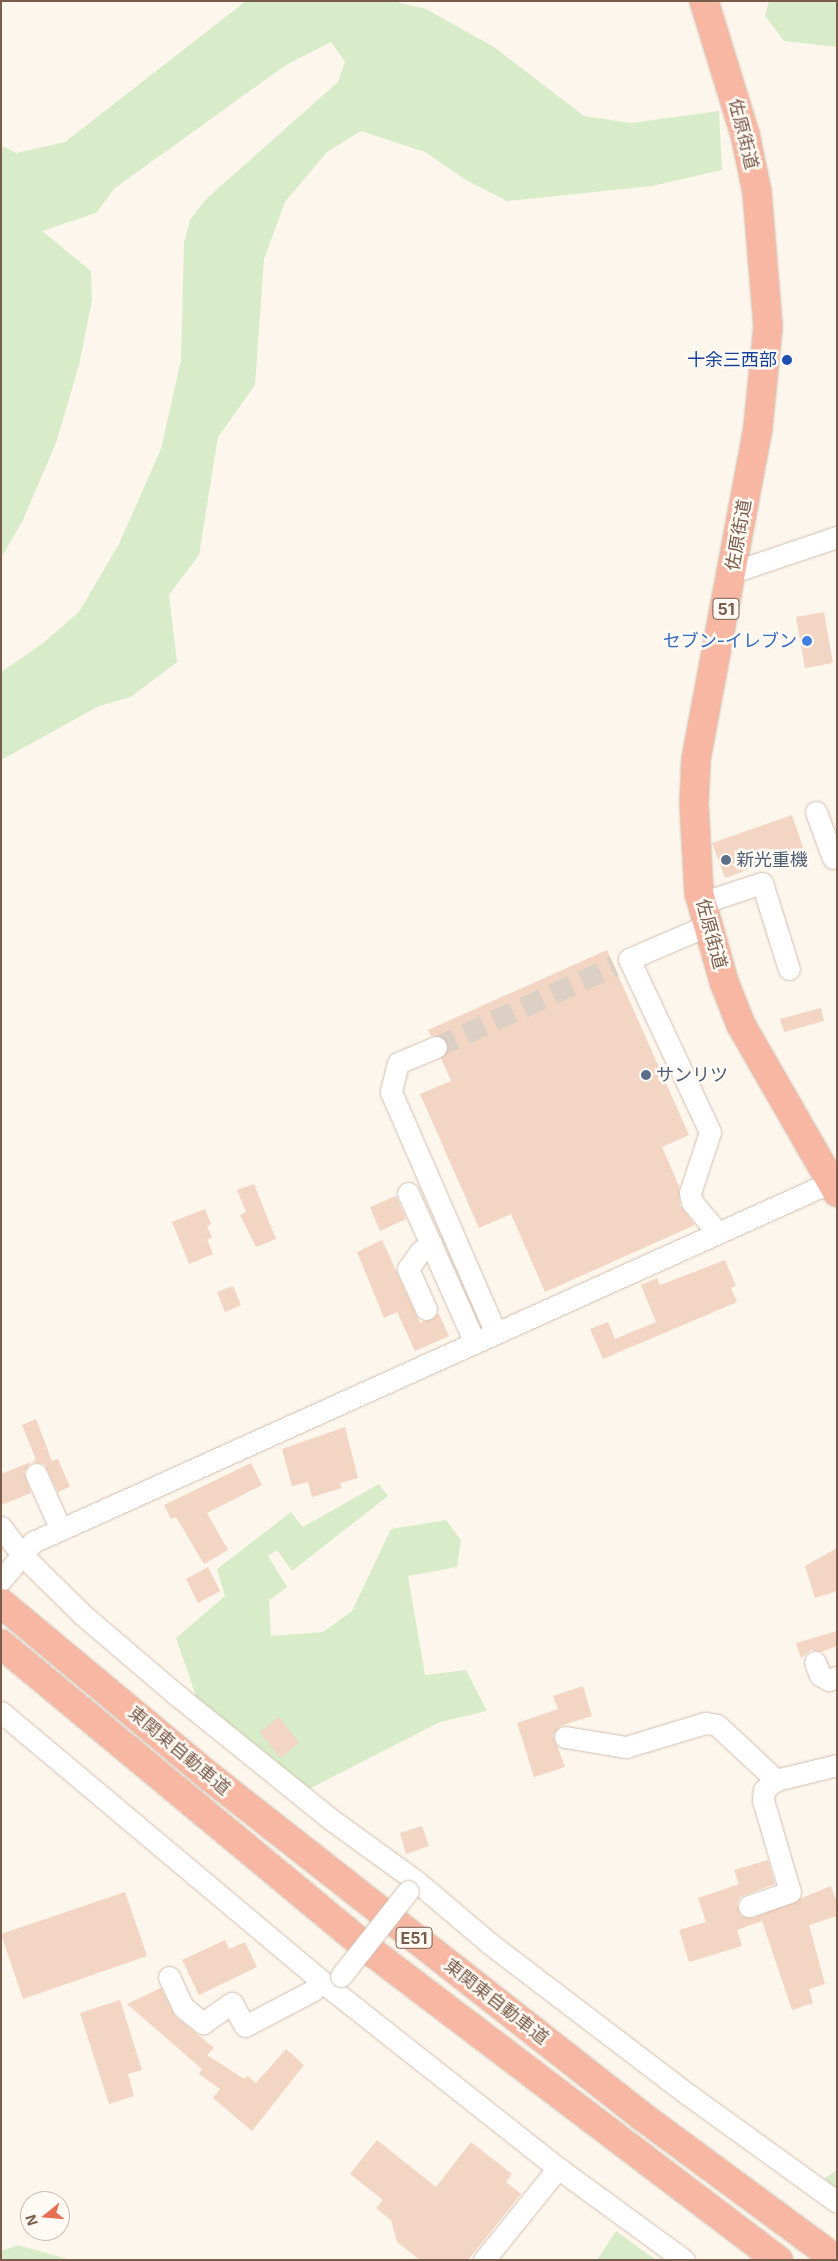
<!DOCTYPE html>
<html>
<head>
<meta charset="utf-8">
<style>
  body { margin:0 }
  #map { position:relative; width:838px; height:2261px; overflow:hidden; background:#fdf6ec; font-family:Inter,"Noto Sans JP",sans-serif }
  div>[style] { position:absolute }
  .green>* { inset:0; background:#d8ecc9 }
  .building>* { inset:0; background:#f3d5c3 }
  .minor-tunnel>* { height:21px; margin-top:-10.5px; transform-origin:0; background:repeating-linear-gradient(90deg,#dcd0c4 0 21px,transparent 0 32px) }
  .roads { filter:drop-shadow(0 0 1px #d1beb0) drop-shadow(0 0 1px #d1beb0) }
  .minor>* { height:21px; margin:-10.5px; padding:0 10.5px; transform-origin:10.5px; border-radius:10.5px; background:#fff }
  .highway>* { height:28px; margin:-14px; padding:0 14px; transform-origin:14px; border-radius:14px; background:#f7b7a3 }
  .bridges { filter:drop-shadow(0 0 1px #d1beb0) drop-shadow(0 0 1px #d1beb0) }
  .minor-bridge>* { height:21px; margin:-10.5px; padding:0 10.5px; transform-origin:10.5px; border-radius:10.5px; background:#fff }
  .dots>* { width:14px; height:14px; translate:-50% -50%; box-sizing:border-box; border:2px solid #fffaf3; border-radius:50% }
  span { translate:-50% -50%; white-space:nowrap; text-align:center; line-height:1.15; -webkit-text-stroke:5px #fffaf3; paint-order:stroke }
  .shield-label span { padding:1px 4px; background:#fffaf3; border:1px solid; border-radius:4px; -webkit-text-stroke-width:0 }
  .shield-label { font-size:16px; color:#7a5c4d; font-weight:700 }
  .street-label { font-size:18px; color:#7a5c4d }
  .transit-label { font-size:18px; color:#164399 }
  .right { translate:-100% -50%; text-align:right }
  .shop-label { font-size:18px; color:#366cbe }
  .service-label { font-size:18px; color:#4e5e75 }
  .left { translate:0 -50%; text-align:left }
  .frame { position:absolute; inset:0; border:2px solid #7a5c4d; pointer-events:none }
  .north { position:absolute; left:20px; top:2191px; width:50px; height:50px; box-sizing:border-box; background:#fffaf3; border:1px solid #cabbb1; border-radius:50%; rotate:253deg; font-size:14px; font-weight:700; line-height:20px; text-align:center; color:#7a5c4d }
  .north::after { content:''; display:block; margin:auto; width:18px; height:22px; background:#e76f51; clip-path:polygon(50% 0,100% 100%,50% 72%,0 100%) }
</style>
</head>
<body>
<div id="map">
  <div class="green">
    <i style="clip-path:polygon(246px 1px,392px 1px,426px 9px,494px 47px,584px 116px,631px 123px,719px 111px,722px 170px,652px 186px,507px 201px,466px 180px,425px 152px,361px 131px,327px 152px,285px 202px,264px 259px,255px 385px,218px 437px,199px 555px,169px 595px,177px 662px,131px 697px,99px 706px,1px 760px,1px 672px,43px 643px,79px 612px,119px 544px,161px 449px,181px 360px,184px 243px,190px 220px,206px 199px,338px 82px,345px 62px,331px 42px,286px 65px,115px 188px,96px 213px,42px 231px,91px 271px,92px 300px,79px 365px,56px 443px,23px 520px,1px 558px,1px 145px,16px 153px,65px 142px)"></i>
    <i style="clip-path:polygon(769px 1px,837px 1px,837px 47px,784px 41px,765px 16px)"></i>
    <i style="clip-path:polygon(379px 1484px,388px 1496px,292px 1571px,277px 1550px,268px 1556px,287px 1587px,269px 1600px,271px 1636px,323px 1632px,352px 1611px,391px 1529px,446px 1520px,461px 1540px,457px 1567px,408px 1576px,425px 1675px,466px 1670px,487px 1711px,440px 1722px,309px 1789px,197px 1699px,176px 1638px,225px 1596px,217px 1569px,291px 1512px,303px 1527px)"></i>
    <i style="clip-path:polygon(837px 2170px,837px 2189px,824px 2179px)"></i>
    <i style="clip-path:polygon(616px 2231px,656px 2260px,597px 2260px)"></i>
    <i style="clip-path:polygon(18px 2245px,71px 2260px,1px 2260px,1px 2251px)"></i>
  </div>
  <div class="building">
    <i style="clip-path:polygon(824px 612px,833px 663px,805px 668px,796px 617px)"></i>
    <i style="clip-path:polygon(792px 815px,804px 850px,725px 878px,712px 843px)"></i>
    <i style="clip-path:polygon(607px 950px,689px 1135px,662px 1147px,679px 1186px,680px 1205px,695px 1225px,545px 1292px,511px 1214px,479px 1228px,420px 1094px,451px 1081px,441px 1058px,448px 1049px,447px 1042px,438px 1035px,431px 1036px,428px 1030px)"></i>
    <i style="clip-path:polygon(821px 1008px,824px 1021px,784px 1032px,780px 1019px)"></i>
    <i style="clip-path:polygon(254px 1184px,276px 1239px,256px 1247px,240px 1215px,246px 1212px,237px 1190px)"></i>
    <i style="clip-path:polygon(396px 1196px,406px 1219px,380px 1231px,370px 1207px)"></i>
    <i style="clip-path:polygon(205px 1209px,211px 1224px,207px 1226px,212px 1238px,207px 1239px,213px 1254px,189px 1264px,172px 1222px)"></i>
    <i style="clip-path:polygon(382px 1240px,420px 1323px,439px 1314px,449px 1336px,415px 1351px,397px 1312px,384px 1318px,357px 1252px)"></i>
    <i style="clip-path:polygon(725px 1260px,736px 1286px,731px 1288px,737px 1302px,603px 1359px,590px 1329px,608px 1322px,615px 1339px,656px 1322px,641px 1285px,657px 1278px,660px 1285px)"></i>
    <i style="clip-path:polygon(233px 1286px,241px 1305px,225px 1312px,217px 1292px)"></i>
    <i style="clip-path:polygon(36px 1419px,52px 1461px,58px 1459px,70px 1487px,58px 1492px,44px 1464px,31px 1462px,24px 1473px,31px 1493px,1px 1505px,1px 1474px,36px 1460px,22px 1425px)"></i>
    <i style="clip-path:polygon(345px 1427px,358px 1478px,340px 1483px,342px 1488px,312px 1497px,308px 1482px,292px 1486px,282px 1449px)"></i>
    <i style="clip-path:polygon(251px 1463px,262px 1485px,207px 1513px,228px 1550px,204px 1564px,176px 1517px,171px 1519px,164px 1505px)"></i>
    <i style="clip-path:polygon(837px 1548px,837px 1591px,815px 1598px,805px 1566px)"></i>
    <i style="clip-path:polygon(208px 1567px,220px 1591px,198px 1603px,186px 1579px)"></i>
    <i style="clip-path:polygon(837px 1631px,837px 1646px,821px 1652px,811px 1650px,801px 1658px,796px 1643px)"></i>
    <i style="clip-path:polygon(583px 1686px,592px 1716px,560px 1726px,553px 1735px,565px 1767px,534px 1777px,517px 1723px,558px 1709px,553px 1696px)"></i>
    <i style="clip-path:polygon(279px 1717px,299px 1743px,280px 1758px,260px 1732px)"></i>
    <i style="clip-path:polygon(422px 1826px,429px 1846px,406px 1854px,400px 1833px)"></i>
    <i style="clip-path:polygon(768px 1860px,775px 1884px,740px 1897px,737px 1904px,741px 1916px,753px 1918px,831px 1886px,837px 1903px,837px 1916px,809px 1925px,825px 1984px,809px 1989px,813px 2003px,792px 2010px,762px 1921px,737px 1930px,742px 1946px,689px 1962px,679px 1930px,706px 1922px,698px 1898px,739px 1884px,734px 1870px)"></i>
    <i style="clip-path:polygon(125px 1892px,147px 1956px,23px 1999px,1px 1934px)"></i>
    <i style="clip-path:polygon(225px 1940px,229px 1949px,245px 1942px,257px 1967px,199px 1995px,182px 1960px)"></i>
    <i style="clip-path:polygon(161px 1988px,175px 2016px,214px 2048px,207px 2055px,244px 2079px,248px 2076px,256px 2083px,286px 2049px,304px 2065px,252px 2131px,213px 2098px,220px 2089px,199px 2074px,202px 2069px,127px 2004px)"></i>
    <i style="clip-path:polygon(120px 2000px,142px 2070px,128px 2074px,134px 2096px,109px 2104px,80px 2013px)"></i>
    <i style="clip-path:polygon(377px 2140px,436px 2187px,471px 2142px,512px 2174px,506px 2182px,521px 2194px,468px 2260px,420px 2260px,397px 2242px,391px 2220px,376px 2208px,383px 2200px,350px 2174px)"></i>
  </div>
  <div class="minor-tunnel">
    <i style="left:436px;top:1047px;width:196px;rotate:-24.5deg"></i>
  </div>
  <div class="roads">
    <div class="minor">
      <i style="left:733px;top:572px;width:110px;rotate:-18.6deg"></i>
      <i style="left:816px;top:812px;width:49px;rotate:69.7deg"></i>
      <i style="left:701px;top:903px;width:64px;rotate:-18.2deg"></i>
      <i style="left:762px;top:883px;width:90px;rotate:72.6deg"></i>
      <i style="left:706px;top:926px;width:84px;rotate:156.8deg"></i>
      <i style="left:629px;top:959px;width:191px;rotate:64.9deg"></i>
      <i style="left:710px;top:1132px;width:64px;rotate:108.2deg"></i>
      <i style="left:690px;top:1193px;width:9px;rotate:77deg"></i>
      <i style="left:692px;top:1202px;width:40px;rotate:50deg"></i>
      <i style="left:436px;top:1047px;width:41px;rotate:157.2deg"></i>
      <i style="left:398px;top:1063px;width:30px;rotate:104deg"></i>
      <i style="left:391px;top:1092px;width:263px;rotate:66.5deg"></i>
      <i style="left:408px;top:1193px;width:164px;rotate:65.9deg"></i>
      <i style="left:426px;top:1309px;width:44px;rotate:-114.2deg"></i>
      <i style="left:408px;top:1269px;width:21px;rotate:-55deg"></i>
      <i style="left:420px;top:1252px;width:14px;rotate:-36deg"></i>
      <i style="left:36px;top:1474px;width:61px;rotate:65.9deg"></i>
      <i style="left:1px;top:1527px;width:35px;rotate:53deg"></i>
      <i style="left:22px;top:1555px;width:86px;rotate:44.5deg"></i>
      <i style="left:83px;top:1615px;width:125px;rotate:40.5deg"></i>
      <i style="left:178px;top:1696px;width:194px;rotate:38.9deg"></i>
      <i style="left:329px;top:1818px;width:107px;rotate:35.9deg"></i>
      <i style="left:416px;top:1881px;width:96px;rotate:40.3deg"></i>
      <i style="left:489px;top:1943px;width:253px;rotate:37.3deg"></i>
      <i style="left:690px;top:2096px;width:181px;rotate:35.8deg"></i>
      <i style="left:1px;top:1580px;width:50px;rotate:-49.9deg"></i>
      <i style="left:33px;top:1542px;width:875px;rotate:-24.28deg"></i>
      <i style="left:815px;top:1662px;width:14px;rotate:69deg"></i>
      <i style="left:820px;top:1675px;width:10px;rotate:29deg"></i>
      <i style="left:829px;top:1680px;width:9px;rotate:-21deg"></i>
      <i style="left:1px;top:1712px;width:429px;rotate:40deg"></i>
      <i style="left:330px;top:1988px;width:290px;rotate:38.3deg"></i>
      <i style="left:558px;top:2168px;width:156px;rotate:36.1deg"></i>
      <i style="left:565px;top:1737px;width:62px;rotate:9.3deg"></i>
      <i style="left:626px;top:1747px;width:83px;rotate:-16.9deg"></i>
      <i style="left:705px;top:1723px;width:12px;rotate:9deg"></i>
      <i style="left:717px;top:1725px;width:81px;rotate:43deg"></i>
      <i style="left:749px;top:1906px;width:43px;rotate:-18.9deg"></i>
      <i style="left:790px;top:1892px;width:96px;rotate:-106.4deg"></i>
      <i style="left:763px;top:1800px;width:10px;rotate:-84deg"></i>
      <i style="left:764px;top:1790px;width:16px;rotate:-40deg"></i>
      <i style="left:776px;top:1780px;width:63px;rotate:-13.8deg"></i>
      <i style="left:169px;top:1977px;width:33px;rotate:65deg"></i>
      <i style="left:183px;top:2007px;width:26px;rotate:39deg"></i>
      <i style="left:203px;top:2023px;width:35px;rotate:-35deg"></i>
      <i style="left:232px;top:2003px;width:26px;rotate:61deg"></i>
      <i style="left:245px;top:2026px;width:76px;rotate:-27.6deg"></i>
      <i style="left:312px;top:1991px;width:13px;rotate:-48deg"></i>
      <i style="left:484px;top:2260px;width:118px;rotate:-51.2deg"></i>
    </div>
    <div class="highway">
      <i style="left:704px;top:1px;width:139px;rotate:72.9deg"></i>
      <i style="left:745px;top:134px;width:59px;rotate:78.3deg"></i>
      <i style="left:757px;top:192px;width:135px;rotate:85.3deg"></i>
      <i style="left:768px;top:327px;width:101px;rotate:95.7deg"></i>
      <i style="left:758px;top:428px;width:338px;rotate:100.6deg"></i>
      <i style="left:696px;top:760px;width:44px;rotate:92.6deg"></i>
      <i style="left:694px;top:804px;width:89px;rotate:86.8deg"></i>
      <i style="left:699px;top:893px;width:92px;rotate:74.3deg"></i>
      <i style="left:724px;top:982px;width:46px;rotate:68.4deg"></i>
      <i style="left:741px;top:1025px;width:193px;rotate:60.1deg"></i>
      <i style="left:1px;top:1603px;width:272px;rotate:39.8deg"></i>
      <i style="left:210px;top:1777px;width:551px;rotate:38.14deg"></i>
      <i style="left:643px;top:2117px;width:241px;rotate:36.4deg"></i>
      <i style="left:1px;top:1644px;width:487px;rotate:39.7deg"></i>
      <i style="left:376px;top:1955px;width:505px;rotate:37.19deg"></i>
    </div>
  </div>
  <div class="bridges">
    <div class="minor-bridge">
      <i style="left:341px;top:1976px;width:108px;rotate:-51.8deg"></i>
    </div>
  </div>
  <div class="dots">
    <i style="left:787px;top:360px;background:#1a4fb4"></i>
    <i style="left:807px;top:641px;background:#3f7fe0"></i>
    <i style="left:726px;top:860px;background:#5c6f8a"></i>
    <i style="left:646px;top:1075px;background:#5c6f8a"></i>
  </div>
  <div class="shield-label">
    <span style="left:726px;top:609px">51</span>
    <span style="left:414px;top:1938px">E51</span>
  </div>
  <div class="street-label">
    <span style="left:743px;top:134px;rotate:76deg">佐原街道</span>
    <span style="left:739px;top:535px;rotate:-80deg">佐原街道</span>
    <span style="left:711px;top:934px;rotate:75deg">佐原街道</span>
    <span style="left:179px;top:1751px;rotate:40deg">東関東自動車道</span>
    <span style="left:496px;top:2002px;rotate:38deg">東関東自動車道</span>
  </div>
  <div class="transit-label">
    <span class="right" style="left:777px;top:360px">十余三西部</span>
  </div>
  <div class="shop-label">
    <span class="right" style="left:797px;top:641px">セブン-イレブン</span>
  </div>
  <div class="service-label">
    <span class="left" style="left:736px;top:860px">新光重機</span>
    <span class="left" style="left:656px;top:1075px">サンリツ</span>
  </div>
  <div class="frame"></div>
  <div class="north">N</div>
</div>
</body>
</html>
